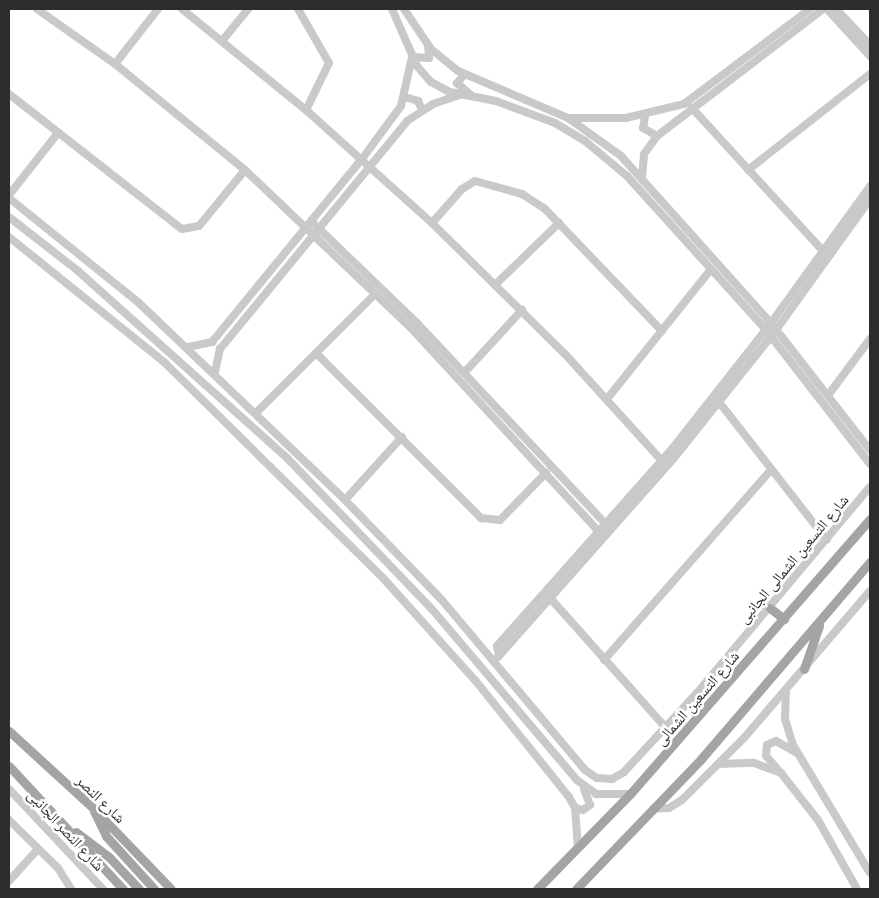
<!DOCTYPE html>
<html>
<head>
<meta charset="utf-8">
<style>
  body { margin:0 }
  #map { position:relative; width:879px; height:898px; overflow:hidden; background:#fff; font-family:Montserrat,"Noto Naskh Arabic",sans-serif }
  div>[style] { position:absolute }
  .minor>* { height:8px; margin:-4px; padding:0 4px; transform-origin:4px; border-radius:4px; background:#c9c9c9 }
  .major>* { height:9px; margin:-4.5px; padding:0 4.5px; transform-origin:4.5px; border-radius:4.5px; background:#a4a4a4 }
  span { translate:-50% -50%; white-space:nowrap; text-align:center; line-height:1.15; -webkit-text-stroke:5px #fff; paint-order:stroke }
  .street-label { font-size:15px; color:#2c2c2c }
  .frame { position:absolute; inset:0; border:10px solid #2c2c2c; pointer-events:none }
</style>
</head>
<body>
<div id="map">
  <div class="minor">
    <i style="left:37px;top:9px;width:95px;rotate:35.2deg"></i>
    <i style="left:115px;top:64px;width:168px;rotate:39.2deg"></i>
    <i style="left:245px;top:170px;width:229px;rotate:43.6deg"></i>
    <i style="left:411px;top:328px;width:279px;rotate:47.3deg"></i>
    <i style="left:182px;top:9px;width:160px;rotate:39.2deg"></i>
    <i style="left:306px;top:110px;width:169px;rotate:41.9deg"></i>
    <i style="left:432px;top:223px;width:187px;rotate:44.6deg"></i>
    <i style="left:565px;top:354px;width:144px;rotate:47.8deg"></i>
    <i style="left:298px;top:9px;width:62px;rotate:60.1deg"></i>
    <i style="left:329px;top:63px;width:52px;rotate:116.1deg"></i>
    <i style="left:392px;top:9px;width:62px;rotate:66.3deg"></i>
    <i style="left:417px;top:66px;width:21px;rotate:49deg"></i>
    <i style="left:431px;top:82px;width:21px;rotate:28deg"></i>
    <i style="left:450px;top:92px;width:47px;rotate:11.1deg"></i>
    <i style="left:496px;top:101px;width:63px;rotate:20.4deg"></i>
    <i style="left:555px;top:123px;width:35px;rotate:31deg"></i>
    <i style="left:585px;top:141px;width:55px;rotate:39.8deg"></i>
    <i style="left:627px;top:176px;width:207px;rotate:47.9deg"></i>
    <i style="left:766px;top:330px;width:170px;rotate:52.2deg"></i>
    <i style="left:404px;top:9px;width:48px;rotate:56deg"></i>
    <i style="left:431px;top:49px;width:35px;rotate:39deg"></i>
    <i style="left:458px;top:71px;width:120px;rotate:23.1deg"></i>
    <i style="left:568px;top:118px;width:65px;rotate:35.6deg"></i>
    <i style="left:621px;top:156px;width:224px;rotate:48.1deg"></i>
    <i style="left:771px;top:323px;width:161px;rotate:52.1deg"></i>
    <i style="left:827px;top:9px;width:64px;rotate:47.5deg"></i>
    <i style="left:836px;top:9px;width:50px;rotate:46.6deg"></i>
    <i style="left:222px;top:41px;width:41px;rotate:-50.9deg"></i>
    <i style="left:115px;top:64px;width:70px;rotate:-52deg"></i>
    <i style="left:464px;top:75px;width:11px;rotate:131deg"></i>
    <i style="left:457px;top:83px;width:20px;rotate:41deg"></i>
    <i style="left:9px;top:94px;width:219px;rotate:38deg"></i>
    <i style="left:182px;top:229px;width:17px;rotate:-10deg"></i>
    <i style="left:199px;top:226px;width:72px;rotate:-50.6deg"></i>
    <i style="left:405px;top:97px;width:14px;rotate:17deg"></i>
    <i style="left:418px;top:101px;width:10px;rotate:66deg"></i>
    <i style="left:692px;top:108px;width:195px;rotate:47.5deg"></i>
    <i style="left:645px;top:116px;width:12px;rotate:99deg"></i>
    <i style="left:643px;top:128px;width:16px;rotate:30deg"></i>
    <i style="left:569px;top:118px;width:57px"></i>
    <i style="left:626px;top:118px;width:60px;rotate:-13.6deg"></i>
    <i style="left:684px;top:104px;width:158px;rotate:-37deg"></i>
    <i style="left:748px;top:170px;width:155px;rotate:-38.2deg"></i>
    <i style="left:642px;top:178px;width:24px;rotate:-85deg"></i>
    <i style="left:644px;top:154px;width:22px;rotate:-54deg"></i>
    <i style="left:657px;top:136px;width:209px;rotate:-37.4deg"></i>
    <i style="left:9px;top:195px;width:79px;rotate:-51.7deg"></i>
    <i style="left:9px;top:198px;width:167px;rotate:38.9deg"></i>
    <i style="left:139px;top:303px;width:285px;rotate:43.7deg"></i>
    <i style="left:345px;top:500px;width:138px;rotate:45.9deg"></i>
    <i style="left:441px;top:599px;width:224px;rotate:49.9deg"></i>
    <i style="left:585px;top:770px;width:14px;rotate:34deg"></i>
    <i style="left:597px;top:778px;width:15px;rotate:4deg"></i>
    <i style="left:612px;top:779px;width:14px;rotate:-30deg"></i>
    <i style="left:624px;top:772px;width:108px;rotate:-47.3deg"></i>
    <i style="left:697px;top:693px;width:269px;rotate:-50deg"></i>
    <i style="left:9px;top:217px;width:88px;rotate:38deg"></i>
    <i style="left:78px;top:271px;width:282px;rotate:41.8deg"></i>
    <i style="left:288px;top:459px;width:207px;rotate:46.2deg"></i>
    <i style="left:431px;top:608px;width:226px;rotate:49.7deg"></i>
    <i style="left:577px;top:780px;width:24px;rotate:36deg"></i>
    <i style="left:596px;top:794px;width:34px"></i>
    <i style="left:311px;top:221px;width:147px;rotate:43.9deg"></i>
    <i style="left:417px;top:323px;width:277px;rotate:46.8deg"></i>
    <i style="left:432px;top:223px;width:45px;rotate:-48.6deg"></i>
    <i style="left:462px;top:189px;width:15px;rotate:-32deg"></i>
    <i style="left:475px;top:181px;width:49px;rotate:15.5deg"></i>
    <i style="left:522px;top:194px;width:27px;rotate:33deg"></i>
    <i style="left:545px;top:209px;width:169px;rotate:46.2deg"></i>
    <i style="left:9px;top:237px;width:201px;rotate:38.9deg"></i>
    <i style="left:165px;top:363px;width:306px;rotate:44.6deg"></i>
    <i style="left:383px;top:578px;width:137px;rotate:48deg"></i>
    <i style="left:475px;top:680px;width:150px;rotate:51.2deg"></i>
    <i style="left:569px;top:797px;width:13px;rotate:61deg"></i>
    <i style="left:575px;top:808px;width:40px;rotate:85.7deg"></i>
    <i style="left:496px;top:284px;width:88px;rotate:-44.1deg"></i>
    <i style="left:188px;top:347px;width:25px;rotate:-12deg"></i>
    <i style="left:212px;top:342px;width:237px;rotate:-50.7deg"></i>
    <i style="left:362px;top:159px;width:66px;rotate:-53.7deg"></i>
    <i style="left:401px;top:106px;width:50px;rotate:-77.3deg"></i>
    <i style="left:412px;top:57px;width:17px;rotate:3deg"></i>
    <i style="left:429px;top:58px;width:13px;rotate:-94deg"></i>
    <i style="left:318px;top:355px;width:231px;rotate:45deg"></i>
    <i style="left:481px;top:518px;width:19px;rotate:6deg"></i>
    <i style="left:500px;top:520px;width:66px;rotate:-45.6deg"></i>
    <i style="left:215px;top:372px;width:24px;rotate:-78deg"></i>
    <i style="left:220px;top:349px;width:295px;rotate:-50.6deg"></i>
    <i style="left:407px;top:121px;width:31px;rotate:-33deg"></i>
    <i style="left:433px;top:104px;width:28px;rotate:-19deg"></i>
    <i style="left:464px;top:373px;width:86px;rotate:-47.4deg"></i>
    <i style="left:829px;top:394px;width:69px;rotate:-53.3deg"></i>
    <i style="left:607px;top:399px;width:166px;rotate:-51.3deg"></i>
    <i style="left:719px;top:402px;width:175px;rotate:52deg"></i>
    <i style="left:256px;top:413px;width:168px;rotate:-45deg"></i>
    <i style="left:345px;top:500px;width:85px;rotate:-47.9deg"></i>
    <i style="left:551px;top:599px;width:171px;rotate:48.3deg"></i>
    <i style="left:499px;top:655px;width:9px;rotate:-103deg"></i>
    <i style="left:497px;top:646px;width:264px;rotate:-48.4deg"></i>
    <i style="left:672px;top:449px;width:160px;rotate:-51.8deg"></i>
    <i style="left:771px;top:323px;width:169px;rotate:-54.1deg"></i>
    <i style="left:498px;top:657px;width:266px;rotate:-48.5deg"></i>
    <i style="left:674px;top:458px;width:164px;rotate:-51.4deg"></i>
    <i style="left:776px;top:330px;width:161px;rotate:-54.3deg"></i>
    <i style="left:604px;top:660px;width:253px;rotate:-48.7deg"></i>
    <i style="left:786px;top:690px;width:29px;rotate:92deg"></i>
    <i style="left:785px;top:719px;width:27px;rotate:73deg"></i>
    <i style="left:793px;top:745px;width:149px;rotate:59deg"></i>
    <i style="left:718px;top:764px;width:36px;rotate:-2deg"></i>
    <i style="left:754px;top:763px;width:29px;rotate:20deg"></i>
    <i style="left:781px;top:773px;width:60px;rotate:51.8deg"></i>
    <i style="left:818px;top:820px;width:79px;rotate:60.5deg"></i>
    <i style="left:780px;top:772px;width:21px;rotate:-131deg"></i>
    <i style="left:766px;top:756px;width:11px;rotate:-85deg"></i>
    <i style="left:767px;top:745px;width:10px;rotate:-24deg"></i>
    <i style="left:776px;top:741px;width:24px;rotate:30deg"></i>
    <i style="left:9px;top:789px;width:137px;rotate:46.8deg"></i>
    <i style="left:575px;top:808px;width:8px;rotate:14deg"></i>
    <i style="left:583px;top:810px;width:9px;rotate:-36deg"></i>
    <i style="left:590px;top:805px;width:17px;rotate:-111deg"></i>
    <i style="left:653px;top:809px;width:16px;rotate:-4deg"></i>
    <i style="left:669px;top:808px;width:15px;rotate:-32deg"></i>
    <i style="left:682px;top:800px;width:88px;rotate:-45deg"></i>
    <i style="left:744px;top:738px;width:194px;rotate:-49.4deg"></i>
    <i style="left:9px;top:820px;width:69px;rotate:44.4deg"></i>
    <i style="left:58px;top:868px;width:25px;rotate:58deg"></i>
    <i style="left:9px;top:881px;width:43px;rotate:-47.8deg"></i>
  </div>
  <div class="major">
    <i style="left:770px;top:608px;width:18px;rotate:38deg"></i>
    <i style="left:804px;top:669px;width:46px;rotate:-70.8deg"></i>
    <i style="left:9px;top:731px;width:114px;rotate:42.5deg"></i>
    <i style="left:93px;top:808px;width:112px;rotate:46.1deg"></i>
    <i style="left:9px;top:766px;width:168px;rotate:47.2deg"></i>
    <i style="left:94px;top:811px;width:28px;rotate:64deg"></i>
    <i style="left:106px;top:836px;width:72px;rotate:47.8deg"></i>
    <i style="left:76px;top:832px;width:41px;rotate:37.1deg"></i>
    <i style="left:109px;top:857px;width:44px;rotate:46.8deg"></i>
    <i style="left:537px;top:889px;width:133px;rotate:-45.6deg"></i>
    <i style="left:630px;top:794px;width:365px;rotate:-48.9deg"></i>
    <i style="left:576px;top:889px;width:180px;rotate:-46.1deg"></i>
    <i style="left:701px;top:759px;width:260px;rotate:-49.4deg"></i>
  </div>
  <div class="street-label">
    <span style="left:793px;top:559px;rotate:-50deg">شارع التسعين الشمالى الجانبى</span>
    <span style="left:697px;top:698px;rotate:-49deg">شارع التسعين الشمالى</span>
    <span style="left:101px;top:799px;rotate:44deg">شارع النصر</span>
    <span style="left:66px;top:830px;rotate:47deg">شارع النصر الجانبى</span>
  </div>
  <div class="frame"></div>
</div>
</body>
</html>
